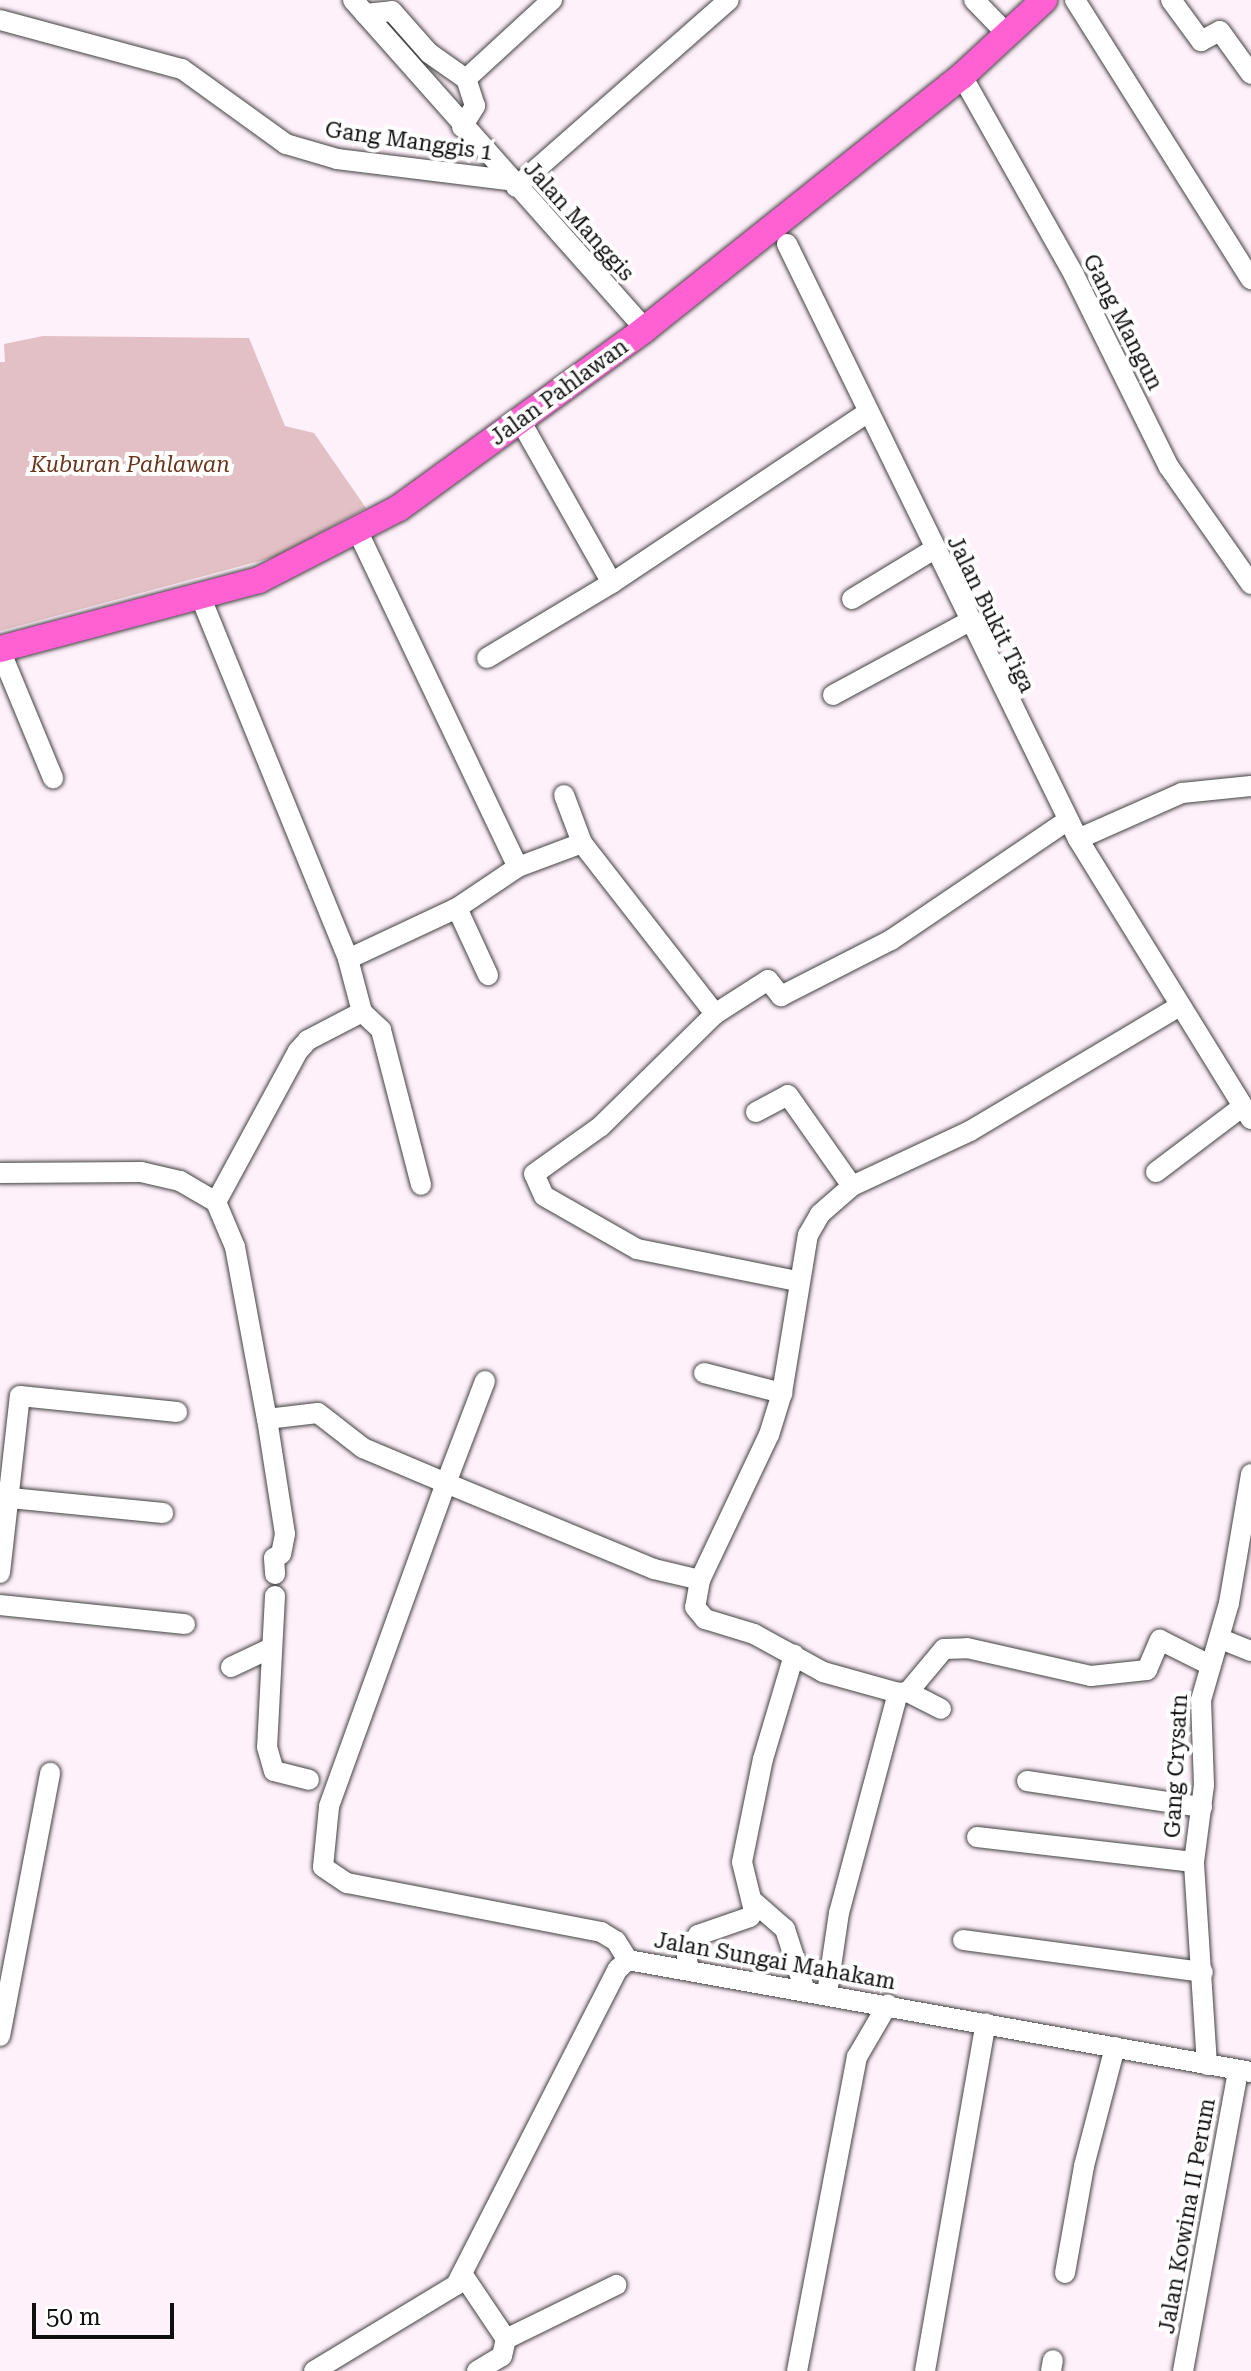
<!DOCTYPE html>
<html>
<head>
<meta charset="utf-8">
<style>
  body { margin:0 }
  #map { position:relative; width:1251px; height:2371px; overflow:hidden; background:#fff1fa; font-family:"Roboto Serif",serif }
  div>[style] { position:absolute }
  .cemetery>* { inset:0; background:#e3c0c5 }
  .roads { filter:drop-shadow(0 0 2px #424242) drop-shadow(0 0 2px #424242) }
  .minor>* { height:20px; margin:-10px; padding:0 10px; transform-origin:10px; border-radius:10px; background:#fff }
  .major>* { height:26px; margin:-13px; padding:0 13px; transform-origin:13px; border-radius:13px; background:#ff61d2 }
  span { translate:-50% -50%; white-space:nowrap; text-align:center; line-height:1.15; -webkit-text-stroke:8px #fff; paint-order:stroke }
  .street-label { font-size:22px; color:#0f0f0f }
  .park-label { font-size:22px; color:#6b351b; font-style:italic }
  .scale { position:absolute; left:32px; top:2303px; width:142px; height:36px; box-sizing:border-box; border:4px solid #0f0f0f; border-top:0; padding-left:10px; font-size:24px; line-height:28px; white-space:nowrap; color:#0f0f0f; -webkit-text-stroke:6px #fff; paint-order:stroke }
</style>
</head>
<body>
<div id="map">
  <div class="cemetery">
    <i style="clip-path:polygon(43px 336px,249px 338px,285px 426px,314px 433px,366px 508px,275px 557px,0 631px,0 362px,5px 362px,4px 344px)"></i>
  </div>
  <div class="roads">
    <div class="minor">
      <i style="left:353px;top:0;width:440px;rotate:48.4deg"></i>
      <i style="left:974px;top:0;width:49px;rotate:45.8deg"></i>
      <i style="left:1075px;top:0;width:330px;rotate:57.8deg"></i>
      <i style="left:1171px;top:0;width:51px;rotate:53.8deg"></i>
      <i style="left:1201px;top:41px;width:21px;rotate:-28deg"></i>
      <i style="left:1220px;top:31px;width:53px;rotate:54.2deg"></i>
      <i style="left:365px;top:14px;width:27px;rotate:-6deg"></i>
      <i style="left:392px;top:11px;width:56px;rotate:48.6deg"></i>
      <i style="left:429px;top:53px;width:45px;rotate:35.1deg"></i>
      <i style="left:0;top:20px;width:188px;rotate:15.1deg"></i>
      <i style="left:182px;top:69px;width:128px;rotate:35.8deg"></i>
      <i style="left:286px;top:144px;width:53px;rotate:16.4deg"></i>
      <i style="left:337px;top:159px;width:172px;rotate:7deg"></i>
      <i style="left:962px;top:76px;width:228px;rotate:60.6deg"></i>
      <i style="left:1074px;top:275px;width:214px;rotate:63.7deg"></i>
      <i style="left:1169px;top:467px;width:143px;rotate:55deg"></i>
      <i style="left:462px;top:127px;width:25px;rotate:-58deg"></i>
      <i style="left:475px;top:106px;width:28px;rotate:-108deg"></i>
      <i style="left:466px;top:79px;width:117px;rotate:-42.6deg"></i>
      <i style="left:516px;top:187px;width:283px;rotate:-41.3deg"></i>
      <i style="left:787px;top:244px;width:662px;rotate:63.94deg"></i>
      <i style="left:1078px;top:839px;width:114px;rotate:-23.9deg"></i>
      <i style="left:1182px;top:793px;width:69px;rotate:-5.8deg"></i>
      <i style="left:520px;top:420px;width:187px;rotate:60.6deg"></i>
      <i style="left:358px;top:532px;width:371px;rotate:64.5deg"></i>
      <i style="left:201px;top:598px;width:390px;rotate:67.8deg"></i>
      <i style="left:348px;top:959px;width:55px;rotate:75.2deg"></i>
      <i style="left:362px;top:1012px;width:61px;rotate:152.6deg"></i>
      <i style="left:308px;top:1040px;width:15px;rotate:132deg"></i>
      <i style="left:298px;top:1051px;width:172px;rotate:118.5deg"></i>
      <i style="left:852px;top:599px;width:95px;rotate:-31.2deg"></i>
      <i style="left:0;top:650px;width:139px;rotate:67.5deg"></i>
      <i style="left:487px;top:658px;width:146px;rotate:-31deg"></i>
      <i style="left:612px;top:583px;width:306px;rotate:-33.7deg"></i>
      <i style="left:833px;top:695px;width:153px;rotate:-28.4deg"></i>
      <i style="left:564px;top:795px;width:51px;rotate:69.4deg"></i>
      <i style="left:1078px;top:839px;width:329px;rotate:58.3deg"></i>
      <i style="left:457px;top:908px;width:74px;rotate:65.2deg"></i>
      <i style="left:348px;top:959px;width:120px;rotate:-25.1deg"></i>
      <i style="left:457px;top:908px;width:73px;rotate:-33.9deg"></i>
      <i style="left:518px;top:867px;width:68px;rotate:-20.6deg"></i>
      <i style="left:582px;top:843px;width:217px;rotate:52.1deg"></i>
      <i style="left:362px;top:1012px;width:26px;rotate:43deg"></i>
      <i style="left:381px;top:1030px;width:160px;rotate:75.5deg"></i>
      <i style="left:756px;top:1112px;width:36px;rotate:-28deg"></i>
      <i style="left:788px;top:1095px;width:111px;rotate:54.9deg"></i>
      <i style="left:1156px;top:1172px;width:108px;rotate:-37.1deg"></i>
      <i style="left:0;top:1173px;width:141px;rotate:-0.4deg"></i>
      <i style="left:141px;top:1172px;width:40px;rotate:13deg"></i>
      <i style="left:180px;top:1181px;width:42px;rotate:30.3deg"></i>
      <i style="left:216px;top:1202px;width:49px;rotate:67.1deg"></i>
      <i style="left:235px;top:1247px;width:175px;rotate:79.5deg"></i>
      <i style="left:267px;top:1419px;width:51px;rotate:-6.7deg"></i>
      <i style="left:318px;top:1413px;width:57px;rotate:37.9deg"></i>
      <i style="left:363px;top:1448px;width:90px;rotate:22.9deg"></i>
      <i style="left:446px;top:1483px;width:344px;rotate:109.9deg"></i>
      <i style="left:329px;top:1807px;width:60px;rotate:95.7deg"></i>
      <i style="left:323px;top:1867px;width:29px;rotate:34deg"></i>
      <i style="left:347px;top:1883px;width:259px;rotate:10.9deg"></i>
      <i style="left:601px;top:1932px;width:17px;rotate:31deg"></i>
      <i style="left:616px;top:1941px;width:22px;rotate:58deg"></i>
      <i style="left:797px;top:1281px;width:163px;rotate:-168.7deg"></i>
      <i style="left:637px;top:1249px;width:107px;rotate:-150.3deg"></i>
      <i style="left:544px;top:1196px;width:24px;rotate:-114deg"></i>
      <i style="left:534px;top:1174px;width:81px;rotate:-35.5deg"></i>
      <i style="left:600px;top:1127px;width:161px;rotate:-44.5deg"></i>
      <i style="left:715px;top:1014px;width:63px;rotate:-32.7deg"></i>
      <i style="left:768px;top:980px;width:21px;rotate:51deg"></i>
      <i style="left:781px;top:996px;width:123px;rotate:-27deg"></i>
      <i style="left:891px;top:940px;width:212px;rotate:-34.1deg"></i>
      <i style="left:704px;top:1373px;width:81px;rotate:14.4deg"></i>
      <i style="left:485px;top:1381px;width:109px;rotate:110.9deg"></i>
      <i style="left:446px;top:1483px;width:225px;rotate:22.5deg"></i>
      <i style="left:654px;top:1569px;width:47px;rotate:13.4deg"></i>
      <i style="left:700px;top:1580px;width:161px;rotate:-64.6deg"></i>
      <i style="left:769px;top:1435px;width:44px;rotate:-72.8deg"></i>
      <i style="left:782px;top:1393px;width:160px;rotate:-80.7deg"></i>
      <i style="left:808px;top:1235px;width:24px;rotate:-60deg"></i>
      <i style="left:820px;top:1214px;width:43px;rotate:-41.2deg"></i>
      <i style="left:852px;top:1186px;width:130px;rotate:-25deg"></i>
      <i style="left:970px;top:1131px;width:242px;rotate:-30.8deg"></i>
      <i style="left:267px;top:1419px;width:116px;rotate:81.1deg"></i>
      <i style="left:285px;top:1534px;width:20px;rotate:101deg"></i>
      <i style="left:281px;top:1554px;width:8px;rotate:150deg"></i>
      <i style="left:274px;top:1558px;width:16px;rotate:86deg"></i>
      <i style="left:0;top:1497px;width:164px;rotate:5.6deg"></i>
      <i style="left:0;top:1573px;width:178px;rotate:-83.6deg"></i>
      <i style="left:20px;top:1396px;width:158px;rotate:5.8deg"></i>
      <i style="left:700px;top:1580px;width:27px;rotate:100deg"></i>
      <i style="left:695px;top:1607px;width:16px;rotate:50deg"></i>
      <i style="left:705px;top:1619px;width:51px;rotate:17deg"></i>
      <i style="left:754px;top:1634px;width:79px;rotate:28.8deg"></i>
      <i style="left:823px;top:1672px;width:78px;rotate:15.6deg"></i>
      <i style="left:898px;top:1693px;width:10px;rotate:-6deg"></i>
      <i style="left:908px;top:1692px;width:56px;rotate:-50.1deg"></i>
      <i style="left:944px;top:1649px;width:23px;rotate:-2deg"></i>
      <i style="left:967px;top:1648px;width:127px;rotate:12.7deg"></i>
      <i style="left:1091px;top:1676px;width:56px;rotate:-6.1deg"></i>
      <i style="left:1147px;top:1670px;width:33px;rotate:-67deg"></i>
      <i style="left:1160px;top:1640px;width:56px;rotate:26.6deg"></i>
      <i style="left:275px;top:1596px;width:151px;rotate:93deg"></i>
      <i style="left:267px;top:1747px;width:25px;rotate:74deg"></i>
      <i style="left:274px;top:1771px;width:36px;rotate:14deg"></i>
      <i style="left:0;top:1605px;width:186px;rotate:5.9deg"></i>
      <i style="left:1221px;top:1639px;width:32px;rotate:22deg"></i>
      <i style="left:231px;top:1667px;width:42px;rotate:-25.3deg"></i>
      <i style="left:908px;top:1692px;width:37px;rotate:27deg"></i>
      <i style="left:1027px;top:1781px;width:177px;rotate:8.5deg"></i>
      <i style="left:977px;top:1837px;width:218px;rotate:6.6deg"></i>
      <i style="left:754px;top:1902px;width:41px;rotate:41.1deg"></i>
      <i style="left:785px;top:1929px;width:65px;rotate:72.1deg"></i>
      <i style="left:963px;top:1940px;width:242px;rotate:7.6deg"></i>
      <i style="left:688px;top:1970px;width:14px;rotate:-94deg"></i>
      <i style="left:687px;top:1956px;width:24px;rotate:-62deg"></i>
      <i style="left:698px;top:1935px;width:55px;rotate:-19.1deg"></i>
      <i style="left:750px;top:1917px;width:7px;rotate:-56deg"></i>
      <i style="left:754px;top:1911px;width:50px;rotate:-103.8deg"></i>
      <i style="left:742px;top:1862px;width:105px;rotate:-78.5deg"></i>
      <i style="left:763px;top:1759px;width:109px;rotate:-73.4deg"></i>
      <i style="left:827px;top:1994px;width:82px;rotate:-81.6deg"></i>
      <i style="left:839px;top:1913px;width:228px;rotate:-75deg"></i>
      <i style="left:0;top:2036px;width:268px;rotate:-79.2deg"></i>
      <i style="left:1207px;top:2065px;width:203px;rotate:-93.7deg"></i>
      <i style="left:1194px;top:1862px;width:78px;rotate:-82.6deg"></i>
      <i style="left:1204px;top:1785px;width:85px;rotate:-92deg"></i>
      <i style="left:1201px;top:1700px;width:101px;rotate:-73.9deg"></i>
      <i style="left:1229px;top:1603px;width:131px;rotate:-80.3deg"></i>
      <i style="left:1065px;top:2273px;width:109px;rotate:-79.9deg"></i>
      <i style="left:1084px;top:2166px;width:123px;rotate:-75.4deg"></i>
      <i style="left:463px;top:2275px;width:77px;rotate:56.1deg"></i>
      <i style="left:506px;top:2339px;width:123px;rotate:-26.1deg"></i>
      <i style="left:314px;top:2371px;width:166px;rotate:-31.2deg"></i>
      <i style="left:456px;top:2285px;width:355px;rotate:-62.9deg"></i>
      <i style="left:618px;top:1969px;width:13px;rotate:-42deg"></i>
      <i style="left:628px;top:1960px;width:633px;rotate:10.19deg"></i>
      <i style="left:477px;top:2371px;width:29px;rotate:-31deg"></i>
      <i style="left:502px;top:2356px;width:17px;rotate:-77deg"></i>
      <i style="left:797px;top:2371px;width:320px;rotate:-79.2deg"></i>
      <i style="left:857px;top:2057px;width:61px;rotate:-59.7deg"></i>
      <i style="left:925px;top:2371px;width:353px;rotate:-80.1deg"></i>
      <i style="left:1051px;top:2371px;width:11px;rotate:-80deg"></i>
      <i style="left:1183px;top:2371px;width:306px;rotate:-79.6deg"></i>
    </div>
    <div class="major">
      <i style="left:0;top:649px;width:268px;rotate:-14.9deg"></i>
      <i style="left:259px;top:580px;width:157px;rotate:-27.2deg"></i>
      <i style="left:399px;top:508px;width:304px;rotate:-36deg"></i>
      <i style="left:645px;top:329px;width:406px;rotate:-38.6deg"></i>
      <i style="left:962px;top:76px;width:112px;rotate:-42.8deg"></i>
    </div>
  </div>
  <div class="street-label">
    <span style="left:409px;top:141px;rotate:8deg">Gang Manggis 1</span>
    <span style="left:579px;top:221px;rotate:48deg">Jalan Manggis</span>
    <span style="left:1123px;top:322px;rotate:63deg">Gang Mangun</span>
    <span style="left:559px;top:392px;rotate:-36deg">Jalan Pahlawan</span>
    <span style="left:991px;top:614px;rotate:64deg">Jalan Bukit Tiga</span>
    <span style="left:1176px;top:1766px;rotate:-87deg">Gang Crysatn</span>
    <span style="left:775px;top:1961px;rotate:10deg">Jalan Sungai Mahakam</span>
    <span style="left:1187px;top:2216px;rotate:-80deg">Jalan Kowina II Perum</span>
  </div>
  <div class="park-label">
    <span style="left:130px;top:465px">Kuburan Pahlawan</span>
  </div>
  <div class="scale">50 m</div>
</div>
</body>
</html>
